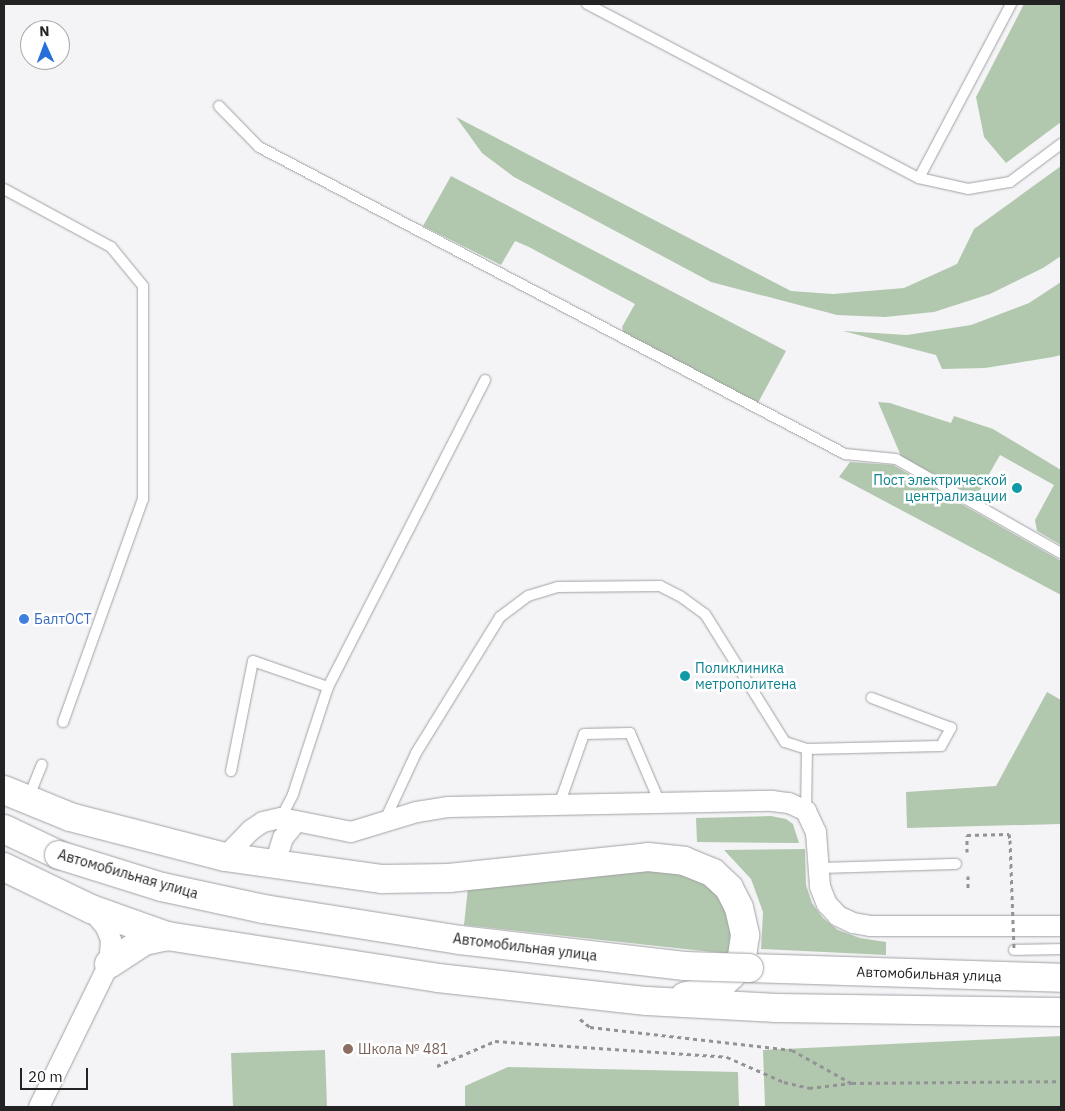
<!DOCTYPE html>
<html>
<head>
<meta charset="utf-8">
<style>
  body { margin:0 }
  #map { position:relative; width:1065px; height:1111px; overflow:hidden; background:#f4f4f7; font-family:"IBM Plex Sans",sans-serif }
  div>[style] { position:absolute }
  .green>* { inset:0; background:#b2c8ae }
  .path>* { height:3px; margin-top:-1.5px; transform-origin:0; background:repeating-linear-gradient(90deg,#939395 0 4px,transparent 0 8px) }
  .roads { filter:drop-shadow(0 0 1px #a0a1a4) drop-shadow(0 0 1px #a0a1a4) }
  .service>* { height:10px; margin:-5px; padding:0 5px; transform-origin:5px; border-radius:5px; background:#fff }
  .minor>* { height:20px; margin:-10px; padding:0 10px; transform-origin:10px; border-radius:10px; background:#fff }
  .secondary>* { height:28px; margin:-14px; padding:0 14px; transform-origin:14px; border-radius:14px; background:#fff }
  .path-bridge>* { height:3px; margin-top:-1.5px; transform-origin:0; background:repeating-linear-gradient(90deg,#939395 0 4px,transparent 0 8px) }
  .bridges { filter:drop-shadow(0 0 1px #a0a1a4) drop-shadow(0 0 1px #a0a1a4) }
  .secondary-bridge>* { height:28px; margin:-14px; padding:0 14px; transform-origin:14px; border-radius:14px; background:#fff }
  .dots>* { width:14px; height:14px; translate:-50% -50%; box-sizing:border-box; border:2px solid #fff; border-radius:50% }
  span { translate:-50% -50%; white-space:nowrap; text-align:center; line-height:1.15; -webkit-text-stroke:5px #fff; paint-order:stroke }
  .culture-label { font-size:14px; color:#0d838f }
  .right { translate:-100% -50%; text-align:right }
  .left { translate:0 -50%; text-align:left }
  .shop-label { font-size:14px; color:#366cbe }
  .street-label { font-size:14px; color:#232324 }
  .education-label { font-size:14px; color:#785e54 }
  .frame { position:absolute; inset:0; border:5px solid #232324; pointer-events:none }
  .north { position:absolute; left:20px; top:20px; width:50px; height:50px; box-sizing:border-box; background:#fff; border:1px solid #a7a7a7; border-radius:50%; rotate:358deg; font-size:14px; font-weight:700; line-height:20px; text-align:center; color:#232324 }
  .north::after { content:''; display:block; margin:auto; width:18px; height:22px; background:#246fdb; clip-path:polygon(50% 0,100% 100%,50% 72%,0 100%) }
  .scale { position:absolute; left:20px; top:1068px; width:68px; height:22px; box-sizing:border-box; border:2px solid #232324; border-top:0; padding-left:6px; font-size:15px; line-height:18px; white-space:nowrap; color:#232324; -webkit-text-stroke:4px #fff; paint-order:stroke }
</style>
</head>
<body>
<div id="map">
  <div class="green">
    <i style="clip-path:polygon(1024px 4px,1061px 4px,1061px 122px,1006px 163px,984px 137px,976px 97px)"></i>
    <i style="clip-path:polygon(456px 117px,791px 291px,833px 294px,904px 288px,957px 264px,974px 229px,1061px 166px,1061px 256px,1043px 268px,990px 294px,934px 312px,885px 317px,837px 315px,711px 282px,514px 177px,482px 153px)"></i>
    <i style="clip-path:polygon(451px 176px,786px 351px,758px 403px,624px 334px,622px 327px,635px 304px,529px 247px,515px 241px,501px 265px,423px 226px)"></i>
    <i style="clip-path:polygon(1061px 282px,1061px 355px,1053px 357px,985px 368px,942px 369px,936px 355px,843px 331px,907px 335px,971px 325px,1029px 303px)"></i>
    <i style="clip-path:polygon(878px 402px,890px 403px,951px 423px,954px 416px,993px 429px,1061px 470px,1061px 545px,1037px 531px,1035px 520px,1054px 485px,1000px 455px,980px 490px,973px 496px,901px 456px)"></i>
    <i style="clip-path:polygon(850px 462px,893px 465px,1061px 561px,1061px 595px,839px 477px)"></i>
    <i style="clip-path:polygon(1047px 692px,1061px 700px,1061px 824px,907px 828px,906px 792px,996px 786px)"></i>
    <i style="clip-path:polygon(771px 816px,786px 819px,793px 824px,799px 843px,697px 842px,696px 818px)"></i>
    <i style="clip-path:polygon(805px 849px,806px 885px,812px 903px,823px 918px,838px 930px,860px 938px,886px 942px,886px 955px,761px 949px,763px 912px,751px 879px,724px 850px)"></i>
    <i style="clip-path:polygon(648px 862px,712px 879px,734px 923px,731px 954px,464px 925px,468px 887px)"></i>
    <i style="clip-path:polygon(1061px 1036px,1061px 1107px,765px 1107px,763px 1050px)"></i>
    <i style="clip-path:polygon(325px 1050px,327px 1107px,233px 1107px,231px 1053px)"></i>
    <i style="clip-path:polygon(508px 1067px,738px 1072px,739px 1107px,465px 1107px,465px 1086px)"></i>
  </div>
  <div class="path">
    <i style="left:967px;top:852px;width:17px;rotate:-90deg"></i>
    <i style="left:967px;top:835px;width:42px;rotate:-1.4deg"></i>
    <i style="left:1009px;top:834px;width:6px;rotate:81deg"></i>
    <i style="left:968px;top:876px;width:14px;rotate:90deg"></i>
    <i style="left:580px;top:1019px;width:13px;rotate:39deg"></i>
    <i style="left:590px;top:1027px;width:203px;rotate:6.5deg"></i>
    <i style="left:792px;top:1050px;width:68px;rotate:29.2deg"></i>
    <i style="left:437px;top:1066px;width:63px;rotate:-23.3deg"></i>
    <i style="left:495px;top:1041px;width:233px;rotate:3.9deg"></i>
    <i style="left:727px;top:1057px;width:62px;rotate:23.7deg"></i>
    <i style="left:784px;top:1082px;width:26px;rotate:13deg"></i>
    <i style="left:809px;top:1088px;width:43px;rotate:-6.6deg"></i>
    <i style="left:852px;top:1083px;width:209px;rotate:-0.5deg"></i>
  </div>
  <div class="roads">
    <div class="service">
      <i style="left:587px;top:4px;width:375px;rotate:27.7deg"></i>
      <i style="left:919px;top:178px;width:50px;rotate:12.7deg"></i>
      <i style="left:968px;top:189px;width:43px;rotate:-9.5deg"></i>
      <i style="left:1010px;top:182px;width:64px;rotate:-36.7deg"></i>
      <i style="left:219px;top:106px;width:57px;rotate:45.7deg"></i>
      <i style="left:259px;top:147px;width:662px;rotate:27.65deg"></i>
      <i style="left:845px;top:454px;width:51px;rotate:5.6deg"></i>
      <i style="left:896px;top:459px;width:190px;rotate:29.7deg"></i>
      <i style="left:919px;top:178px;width:197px;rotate:-62.1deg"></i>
      <i style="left:4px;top:189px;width:122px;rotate:28.5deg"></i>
      <i style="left:111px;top:247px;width:50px;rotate:50.6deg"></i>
      <i style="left:143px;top:286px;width:213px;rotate:90deg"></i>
      <i style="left:143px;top:499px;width:237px;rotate:109.7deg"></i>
      <i style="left:807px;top:749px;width:134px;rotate:-1.3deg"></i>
      <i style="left:941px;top:746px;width:21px;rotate:-61deg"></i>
      <i style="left:951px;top:728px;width:85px;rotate:-159.2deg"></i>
      <i style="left:231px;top:771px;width:112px;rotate:-78.7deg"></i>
      <i style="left:253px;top:661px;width:79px;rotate:19.1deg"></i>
      <i style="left:28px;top:799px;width:37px;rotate:-68deg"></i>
      <i style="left:559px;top:805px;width:75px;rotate:-70.6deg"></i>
      <i style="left:584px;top:734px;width:46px;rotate:-1.2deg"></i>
      <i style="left:630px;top:733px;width:76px;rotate:66.8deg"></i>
      <i style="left:281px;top:818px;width:27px;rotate:-63deg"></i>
      <i style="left:293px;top:794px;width:113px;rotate:-71.9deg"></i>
      <i style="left:328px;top:687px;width:345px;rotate:-62.9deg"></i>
      <i style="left:384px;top:822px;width:76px;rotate:-65.1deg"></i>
      <i style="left:416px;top:753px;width:160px;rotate:-58.3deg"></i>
      <i style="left:500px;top:617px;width:35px;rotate:-37deg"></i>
      <i style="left:528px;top:596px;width:31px;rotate:-17deg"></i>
      <i style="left:558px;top:587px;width:102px;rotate:-0.6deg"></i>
      <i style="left:660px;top:586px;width:22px;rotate:27deg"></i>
      <i style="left:680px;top:596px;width:31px;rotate:36deg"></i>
      <i style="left:705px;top:614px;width:151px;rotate:58deg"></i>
      <i style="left:785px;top:742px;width:23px;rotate:18deg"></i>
      <i style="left:807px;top:749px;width:62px;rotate:90.9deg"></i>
      <i style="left:818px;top:868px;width:138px;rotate:-1.7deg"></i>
      <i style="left:1014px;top:950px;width:47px;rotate:-1.2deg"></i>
    </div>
    <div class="minor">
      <i style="left:225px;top:857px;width:37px;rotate:-46deg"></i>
      <i style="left:251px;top:830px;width:14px;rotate:-34deg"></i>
      <i style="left:263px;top:822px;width:18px;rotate:-13deg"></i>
      <i style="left:281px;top:818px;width:71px;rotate:11.3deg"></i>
      <i style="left:351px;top:832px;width:69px;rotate:-16.9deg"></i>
      <i style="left:417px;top:812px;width:32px;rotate:-9deg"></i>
      <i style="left:449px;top:807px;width:323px;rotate:-1.1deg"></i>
      <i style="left:772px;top:801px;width:17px;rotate:7deg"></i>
      <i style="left:789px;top:803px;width:19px;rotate:25deg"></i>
      <i style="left:806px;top:811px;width:23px;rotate:65deg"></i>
      <i style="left:816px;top:832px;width:55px;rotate:85.8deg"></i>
      <i style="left:820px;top:887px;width:18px;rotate:68deg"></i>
      <i style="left:827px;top:904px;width:16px;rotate:47deg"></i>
      <i style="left:838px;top:916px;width:17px;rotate:25deg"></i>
      <i style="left:853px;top:923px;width:17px;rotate:10deg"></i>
      <i style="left:870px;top:926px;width:191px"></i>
      <i style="left:275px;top:864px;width:27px;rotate:-73deg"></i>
      <i style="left:283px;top:838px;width:21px;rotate:-51deg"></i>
      <i style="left:39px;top:1107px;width:159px;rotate:-63.9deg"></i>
      <i style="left:109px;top:964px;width:24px;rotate:-85deg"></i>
      <i style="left:111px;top:940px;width:14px;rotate:-111deg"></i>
      <i style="left:106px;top:927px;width:23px;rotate:-130deg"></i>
    </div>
    <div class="secondary">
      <i style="left:4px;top:790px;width:71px;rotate:22.2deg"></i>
      <i style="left:70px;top:817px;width:160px;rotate:14.5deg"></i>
      <i style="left:225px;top:857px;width:159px;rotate:8deg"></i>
      <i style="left:382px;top:879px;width:67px;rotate:-0.9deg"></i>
      <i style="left:449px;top:878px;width:200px;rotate:-6deg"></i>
      <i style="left:648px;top:857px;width:36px;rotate:6deg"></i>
      <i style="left:684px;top:861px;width:31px;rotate:22deg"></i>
      <i style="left:713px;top:873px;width:22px;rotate:43deg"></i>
      <i style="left:729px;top:888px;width:22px;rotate:63deg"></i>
      <i style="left:739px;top:908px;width:28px;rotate:77deg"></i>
      <i style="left:745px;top:935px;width:22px;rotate:98deg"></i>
      <i style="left:742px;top:957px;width:20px;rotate:120deg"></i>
      <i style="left:732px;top:974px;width:20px;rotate:135deg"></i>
      <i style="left:718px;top:988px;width:34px;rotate:166deg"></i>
      <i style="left:4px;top:829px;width:61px;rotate:25.3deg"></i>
      <i style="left:4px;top:867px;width:97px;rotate:25.8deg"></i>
      <i style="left:91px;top:909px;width:81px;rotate:19.6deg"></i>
      <i style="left:167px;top:936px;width:274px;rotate:8.8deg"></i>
      <i style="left:438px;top:978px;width:210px;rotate:6.3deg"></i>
      <i style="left:647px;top:1001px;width:130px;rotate:3.1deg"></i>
      <i style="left:777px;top:1008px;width:284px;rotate:0.8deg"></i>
      <i style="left:109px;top:964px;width:42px;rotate:-33.3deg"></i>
      <i style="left:144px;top:941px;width:24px;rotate:-12deg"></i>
      <i style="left:749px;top:968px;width:312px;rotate:1.8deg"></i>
    </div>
  </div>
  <div class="path-bridge">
    <i style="left:1010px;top:840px;width:110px;rotate:87.9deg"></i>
  </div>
  <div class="bridges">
    <div class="secondary-bridge">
      <i style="left:59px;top:855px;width:108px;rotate:17.3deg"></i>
      <i style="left:162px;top:887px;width:104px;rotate:12.2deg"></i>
      <i style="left:264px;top:909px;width:198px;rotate:9deg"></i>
      <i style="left:460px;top:940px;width:226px;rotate:6.6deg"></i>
      <i style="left:685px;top:966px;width:64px;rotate:1.8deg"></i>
    </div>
  </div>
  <div class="dots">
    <i style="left:1017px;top:488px;background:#0f9aa8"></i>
    <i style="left:24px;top:619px;background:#3f7fe0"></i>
    <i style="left:685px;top:676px;background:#0f9aa8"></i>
    <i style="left:348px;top:1049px;background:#8d6e63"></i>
  </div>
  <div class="culture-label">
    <span class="right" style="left:1007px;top:488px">Пост электрической<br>централизации</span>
    <span class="left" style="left:695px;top:676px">Поликлиника<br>метрополитена</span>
  </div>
  <div class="shop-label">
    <span class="left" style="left:34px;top:619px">БалтОСТ</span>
  </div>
  <div class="street-label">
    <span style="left:128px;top:874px;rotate:16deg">Автомобильная улица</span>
    <span style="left:525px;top:947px;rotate:7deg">Автомобильная улица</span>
    <span style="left:929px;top:974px;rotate:2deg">Автомобильная улица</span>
  </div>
  <div class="education-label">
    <span class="left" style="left:358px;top:1049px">Школа № 481</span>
  </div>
  <div class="frame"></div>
  <div class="north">N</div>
  <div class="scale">20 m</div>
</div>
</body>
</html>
